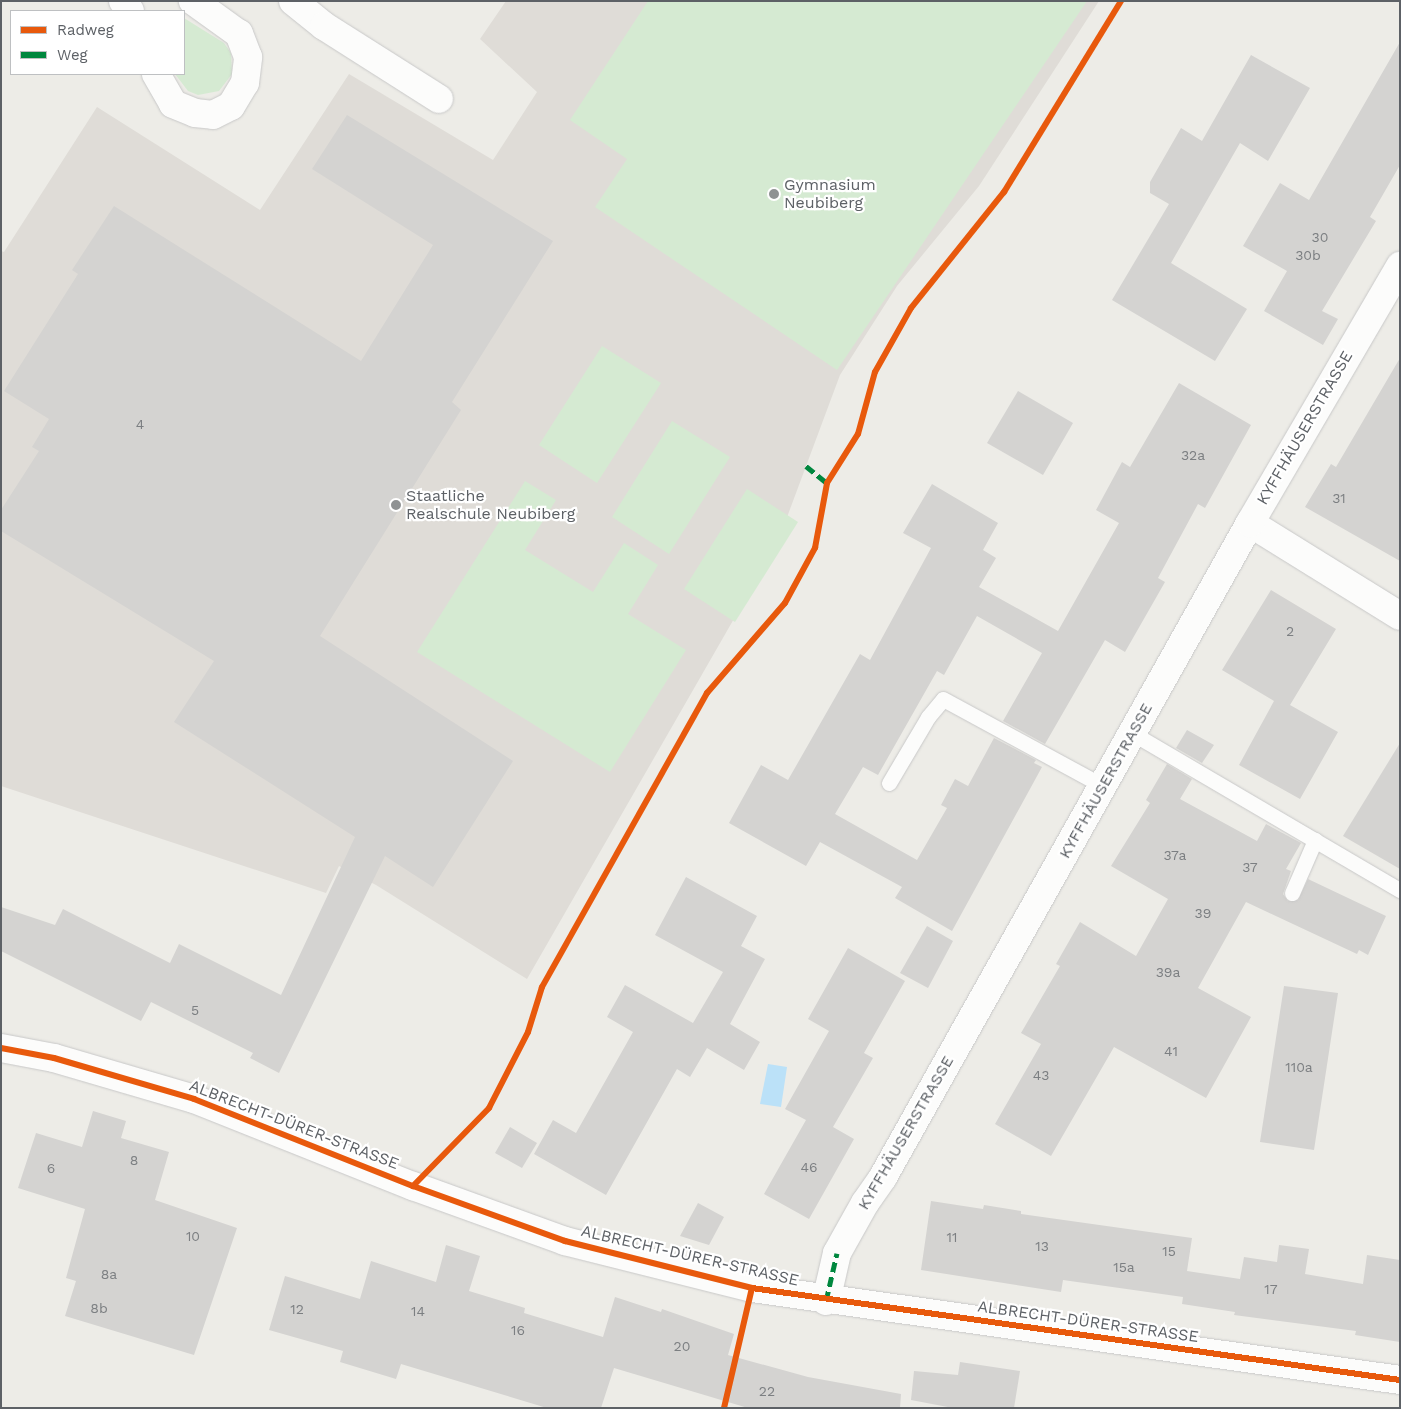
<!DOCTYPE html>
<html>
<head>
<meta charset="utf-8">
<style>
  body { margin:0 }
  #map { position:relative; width:1401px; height:1409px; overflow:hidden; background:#edece7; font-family:"Work Sans",sans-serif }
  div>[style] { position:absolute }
  .education>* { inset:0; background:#dfdcd7 }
  .green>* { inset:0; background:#d5ead2 }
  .water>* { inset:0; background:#bbe1f8 }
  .building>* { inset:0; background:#d4d3d1 }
  .roads { filter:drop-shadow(0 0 1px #c8c8c8) drop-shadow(0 0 1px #c8c8c8) }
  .lane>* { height:15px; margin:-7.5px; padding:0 7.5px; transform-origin:7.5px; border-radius:7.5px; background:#fcfcfb }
  .street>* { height:28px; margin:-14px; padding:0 14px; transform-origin:14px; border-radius:14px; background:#fcfcfb }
  .quiet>* { height:5px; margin-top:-2.5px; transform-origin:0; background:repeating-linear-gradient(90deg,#00873e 0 10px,transparent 0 15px) }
  .cycleway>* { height:6px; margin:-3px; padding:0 3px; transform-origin:3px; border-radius:3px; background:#e8590c }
  .dots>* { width:14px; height:14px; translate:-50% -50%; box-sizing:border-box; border:2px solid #fff; border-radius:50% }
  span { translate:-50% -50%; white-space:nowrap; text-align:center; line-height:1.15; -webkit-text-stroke:4.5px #fff; paint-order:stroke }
  .number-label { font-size:14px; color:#7c7f82 }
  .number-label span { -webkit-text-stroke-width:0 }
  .poi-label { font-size:16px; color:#5d6166 }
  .left { translate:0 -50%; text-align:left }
  .street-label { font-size:16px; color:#5d6166 }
  .frame { position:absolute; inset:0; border:2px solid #5d6166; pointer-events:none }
  .legend { position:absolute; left:10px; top:10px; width:175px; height:65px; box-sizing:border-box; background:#fff; border:1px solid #bec0c2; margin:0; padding:6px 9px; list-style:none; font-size:15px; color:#5d6166 }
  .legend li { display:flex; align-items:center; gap:10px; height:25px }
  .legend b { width:25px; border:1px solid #bec0c2 }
</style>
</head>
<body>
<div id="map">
  <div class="education">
    <i style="clip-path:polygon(506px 1px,1099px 1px,979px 186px,897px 286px,840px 375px,777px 544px,527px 979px,376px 885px,339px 866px,326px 893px,1px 786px,1px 251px,4px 252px,97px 107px,260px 210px,349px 74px,493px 160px,537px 92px,480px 39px)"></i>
  </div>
  <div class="green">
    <i style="clip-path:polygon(648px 1px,1087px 1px,837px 370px,595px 207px,627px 159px,570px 120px)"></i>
    <i style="clip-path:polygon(184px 18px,224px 43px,231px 53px,232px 74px,219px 91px,198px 95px,188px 91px,175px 74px,184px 74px)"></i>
    <i style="clip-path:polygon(602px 346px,661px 383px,597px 483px,539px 445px)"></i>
    <i style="clip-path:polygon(672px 421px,730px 457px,669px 554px,612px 517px)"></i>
    <i style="clip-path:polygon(525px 481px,556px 500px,525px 550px,593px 592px,624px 543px,658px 565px,628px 614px,686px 650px,610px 772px,417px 652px)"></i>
    <i style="clip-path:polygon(747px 489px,798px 522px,735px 622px,684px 589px)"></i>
  </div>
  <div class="water">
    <i style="clip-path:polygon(768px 1064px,787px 1067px,781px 1107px,760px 1104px)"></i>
  </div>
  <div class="building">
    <i style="clip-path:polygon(1400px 42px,1400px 165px,1370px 217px,1376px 221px,1322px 311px,1338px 319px,1323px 345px,1264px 311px,1287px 271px,1243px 246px,1280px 183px,1309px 200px)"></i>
    <i style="clip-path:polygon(1251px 55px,1310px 88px,1268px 161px,1240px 143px,1171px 263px,1247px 309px,1215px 361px,1112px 300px,1169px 204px,1150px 193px,1150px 182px,1181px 128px,1202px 141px)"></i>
    <i style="clip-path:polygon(347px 115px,553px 241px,452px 402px,461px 410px,320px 636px,513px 761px,433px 887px,385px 856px,279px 1073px,250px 1058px,253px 1053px,151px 1002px,141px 1021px,1px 951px,1px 907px,55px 925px,63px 909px,170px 963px,179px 944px,281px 995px,355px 837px,174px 722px,214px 661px,1px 531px,1px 510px,39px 451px,32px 447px,49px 419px,4px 391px,78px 274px,72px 270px,114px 206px,361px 361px,433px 245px,312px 169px)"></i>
    <i style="clip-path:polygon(1400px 358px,1400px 561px,1305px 507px,1331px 464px,1336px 467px)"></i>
    <i style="clip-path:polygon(1179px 383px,1251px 425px,1205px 508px,1198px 504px,1158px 578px,1165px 582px,1125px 652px,1105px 640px,1045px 744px,1003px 721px,1042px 653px,977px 616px,944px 675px,937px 671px,878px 775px,863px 767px,835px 814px,917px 860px,947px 808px,941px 805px,955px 779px,968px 786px,994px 738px,1036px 760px,1034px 763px,1042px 767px,952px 931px,895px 898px,902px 887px,820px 842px,806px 866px,729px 823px,761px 765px,788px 780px,860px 654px,870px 660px,931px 548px,903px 533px,932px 484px,998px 523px,983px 550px,996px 558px,979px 587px,1058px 631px,1119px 523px,1096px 510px,1122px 462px,1130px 467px)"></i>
    <i style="clip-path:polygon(1018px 391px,1073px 423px,1043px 475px,987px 443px)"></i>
    <i style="clip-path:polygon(1271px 590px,1336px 629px,1290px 705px,1338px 732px,1300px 799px,1239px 765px,1274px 701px,1222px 670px)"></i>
    <i style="clip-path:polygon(1187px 730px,1214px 745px,1202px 763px,1176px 748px)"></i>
    <i style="clip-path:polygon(1400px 743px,1400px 869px,1343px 836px)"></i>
    <i style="clip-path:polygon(1167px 764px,1192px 779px,1180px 799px,1257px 841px,1266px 824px,1301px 843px,1286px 869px,1291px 871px,1283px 894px,1288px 901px,1298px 900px,1308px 879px,1386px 916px,1368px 955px,1359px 950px,1357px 954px,1246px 902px,1198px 988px,1251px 1017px,1206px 1098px,1114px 1047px,1051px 1156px,995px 1124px,1041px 1044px,1021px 1033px,1060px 966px,1056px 964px,1080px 922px,1136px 956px,1168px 899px,1111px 866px,1150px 803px,1146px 800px)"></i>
    <i style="clip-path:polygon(686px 877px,757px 916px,741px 946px,765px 959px,730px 1024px,760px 1042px,744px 1070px,707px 1048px,690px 1077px,677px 1069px,606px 1195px,534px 1154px,553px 1120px,576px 1133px,633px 1032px,607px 1017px,625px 985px,693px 1023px,723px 972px,655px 935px)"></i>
    <i style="clip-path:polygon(927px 926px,953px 941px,928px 988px,900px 973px)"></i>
    <i style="clip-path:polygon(848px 948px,905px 981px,864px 1053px,873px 1058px,833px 1127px,854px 1139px,809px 1219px,764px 1194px,806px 1120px,785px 1109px,829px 1031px,808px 1019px)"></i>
    <i style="clip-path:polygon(1284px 986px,1338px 993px,1314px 1150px,1260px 1142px)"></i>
    <i style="clip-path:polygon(93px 1111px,126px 1121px,121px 1138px,169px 1152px,155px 1200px,237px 1228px,194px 1355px,65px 1316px,76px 1281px,66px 1278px,85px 1209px,18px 1188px,36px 1133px,82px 1147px)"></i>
    <i style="clip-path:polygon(510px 1127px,537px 1143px,522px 1168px,495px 1153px)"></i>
    <i style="clip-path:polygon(931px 1201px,983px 1209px,984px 1205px,1021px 1211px,1021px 1214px,1192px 1238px,1187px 1271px,1240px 1279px,1244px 1257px,1277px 1262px,1279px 1245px,1309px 1249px,1305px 1274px,1363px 1284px,1367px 1255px,1400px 1260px,1400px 1342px,1355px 1335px,1356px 1331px,1234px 1315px,1235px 1312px,1182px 1304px,1183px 1297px,1063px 1280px,1061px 1292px,921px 1270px)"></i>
    <i style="clip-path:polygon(698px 1203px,724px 1217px,709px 1245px,680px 1236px)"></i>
    <i style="clip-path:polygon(446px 1245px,480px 1256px,469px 1291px,525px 1308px,524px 1313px,603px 1337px,615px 1297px,661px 1312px,662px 1309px,734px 1334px,728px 1355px,808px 1377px,901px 1394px,900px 1408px,748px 1408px,614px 1368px,601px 1408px,547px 1408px,401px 1364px,396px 1379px,340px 1362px,343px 1351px,269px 1330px,285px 1276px,360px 1299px,371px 1261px,436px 1282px)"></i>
    <i style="clip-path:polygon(960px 1362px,1020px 1371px,1014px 1408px,953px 1408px,911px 1400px,914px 1371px,958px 1375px)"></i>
  </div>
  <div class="roads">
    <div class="lane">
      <i style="left:1132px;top:733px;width:311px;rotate:30.4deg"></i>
      <i style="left:889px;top:783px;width:77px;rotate:-59.4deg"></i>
      <i style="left:928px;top:717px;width:23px;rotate:-50deg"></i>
      <i style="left:943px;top:699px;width:182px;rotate:28.5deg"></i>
      <i style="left:1292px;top:893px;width:58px;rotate:-66.5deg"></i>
    </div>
    <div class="street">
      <i style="left:123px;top:1px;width:12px;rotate:55deg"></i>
      <i style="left:293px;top:1px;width:40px;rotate:39deg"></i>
      <i style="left:324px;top:26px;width:136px;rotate:32.4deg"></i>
      <i style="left:156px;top:74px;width:34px;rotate:60deg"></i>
      <i style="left:173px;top:104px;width:24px;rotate:22deg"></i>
      <i style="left:195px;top:113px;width:18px;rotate:6deg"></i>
      <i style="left:213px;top:115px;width:20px;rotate:-27deg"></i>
      <i style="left:231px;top:106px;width:27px;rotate:-59deg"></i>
      <i style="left:245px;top:83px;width:26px;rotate:-83deg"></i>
      <i style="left:248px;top:57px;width:25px;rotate:-111deg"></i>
      <i style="left:239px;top:34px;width:57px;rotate:-144.3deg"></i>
      <i style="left:1250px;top:523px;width:176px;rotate:31.8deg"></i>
      <i style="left:1px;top:1048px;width:54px;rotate:10.7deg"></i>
      <i style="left:54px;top:1058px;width:146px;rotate:16.3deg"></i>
      <i style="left:194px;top:1099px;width:236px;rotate:21.7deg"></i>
      <i style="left:413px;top:1186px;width:162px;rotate:19.9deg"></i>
      <i style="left:565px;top:1241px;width:193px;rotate:14.1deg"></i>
      <i style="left:752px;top:1288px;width:654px;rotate:8.08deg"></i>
      <i style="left:826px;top:1301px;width:49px;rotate:-77.1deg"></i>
      <i style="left:837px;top:1253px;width:57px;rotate:-60.8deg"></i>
      <i style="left:865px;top:1203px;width:32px;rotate:-55deg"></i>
      <i style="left:883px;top:1177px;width:750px;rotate:-60.7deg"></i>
      <i style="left:1250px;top:523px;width:298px;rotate:-59.7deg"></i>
    </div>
  </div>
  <div class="quiet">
    <i style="left:806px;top:466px;width:27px;rotate:39deg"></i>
    <i style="left:826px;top:1301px;width:49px;rotate:-77.1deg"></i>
  </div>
  <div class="cycleway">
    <i style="left:1px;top:1048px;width:54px;rotate:10.7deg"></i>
    <i style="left:54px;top:1058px;width:146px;rotate:16.3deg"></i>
    <i style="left:194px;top:1099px;width:236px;rotate:21.7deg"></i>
    <i style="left:413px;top:1186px;width:162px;rotate:19.9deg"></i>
    <i style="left:565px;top:1241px;width:193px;rotate:14.1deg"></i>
    <i style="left:752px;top:1288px;width:654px;rotate:8.08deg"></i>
    <i style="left:413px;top:1186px;width:109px;rotate:-45.7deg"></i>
    <i style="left:489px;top:1108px;width:85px;rotate:-62.8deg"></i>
    <i style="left:528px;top:1032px;width:47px;rotate:-72.7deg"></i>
    <i style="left:542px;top:987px;width:337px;rotate:-60.7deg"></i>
    <i style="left:707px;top:693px;width:119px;rotate:-49.1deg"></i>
    <i style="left:785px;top:603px;width:63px;rotate:-61.4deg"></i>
    <i style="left:815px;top:548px;width:66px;rotate:-79.5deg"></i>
    <i style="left:827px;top:483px;width:58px;rotate:-57.7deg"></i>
    <i style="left:858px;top:434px;width:64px;rotate:-74.7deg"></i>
    <i style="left:875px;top:372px;width:73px;rotate:-60.6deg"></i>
    <i style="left:911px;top:308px;width:149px;rotate:-51.3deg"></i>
    <i style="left:1004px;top:192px;width:224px;rotate:-58.5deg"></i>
    <i style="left:724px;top:1408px;width:123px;rotate:-76.9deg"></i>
  </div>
  <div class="dots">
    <i style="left:774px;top:194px;background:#8f9293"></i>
    <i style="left:396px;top:505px;background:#8f9293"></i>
  </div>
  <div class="number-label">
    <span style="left:1320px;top:237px">30</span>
    <span style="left:1308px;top:255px">30b</span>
    <span style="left:140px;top:424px">4</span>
    <span style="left:1193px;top:455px">32a</span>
    <span style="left:1339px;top:498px">31</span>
    <span style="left:1290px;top:631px">2</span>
    <span style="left:1175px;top:855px">37a</span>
    <span style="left:1250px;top:867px">37</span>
    <span style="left:1203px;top:913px">39</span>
    <span style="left:1168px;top:972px">39a</span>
    <span style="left:195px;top:1010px">5</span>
    <span style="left:1171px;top:1051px">41</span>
    <span style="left:1299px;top:1067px">110a</span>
    <span style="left:1041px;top:1075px">43</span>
    <span style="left:134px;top:1160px">8</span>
    <span style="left:809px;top:1167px">46</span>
    <span style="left:51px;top:1168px">6</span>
    <span style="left:193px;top:1236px">10</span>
    <span style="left:952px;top:1237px">11</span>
    <span style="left:1042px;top:1246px">13</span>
    <span style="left:1169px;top:1251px">15</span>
    <span style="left:1124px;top:1267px">15a</span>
    <span style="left:109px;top:1274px">8a</span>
    <span style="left:1271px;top:1289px">17</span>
    <span style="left:99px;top:1308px">8b</span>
    <span style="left:297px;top:1309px">12</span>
    <span style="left:418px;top:1311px">14</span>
    <span style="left:518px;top:1330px">16</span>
    <span style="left:682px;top:1346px">20</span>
    <span style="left:767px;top:1391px">22</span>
  </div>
  <div class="poi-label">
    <span class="left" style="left:784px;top:194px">Gymnasium<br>Neubiberg</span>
    <span class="left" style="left:406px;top:505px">Staatliche<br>Realschule Neubiberg</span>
  </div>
  <div class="street-label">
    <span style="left:1305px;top:428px;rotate:-60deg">KYFFHÄUSERSTRASSE</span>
    <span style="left:1106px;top:781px;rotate:-61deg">KYFFHÄUSERSTRASSE</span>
    <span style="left:294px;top:1125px;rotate:21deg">ALBRECHT-DÜRER-STRASSE</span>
    <span style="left:906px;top:1133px;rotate:-60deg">KYFFHÄUSERSTRASSE</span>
    <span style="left:690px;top:1256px;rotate:13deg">ALBRECHT-DÜRER-STRASSE</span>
    <span style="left:1088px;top:1322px;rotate:8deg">ALBRECHT-DÜRER-STRASSE</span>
  </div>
  <div class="frame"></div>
  <ul class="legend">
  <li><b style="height:6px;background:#e8590c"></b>Radweg</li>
  <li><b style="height:6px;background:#00873e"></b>Weg</li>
  </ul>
</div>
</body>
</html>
